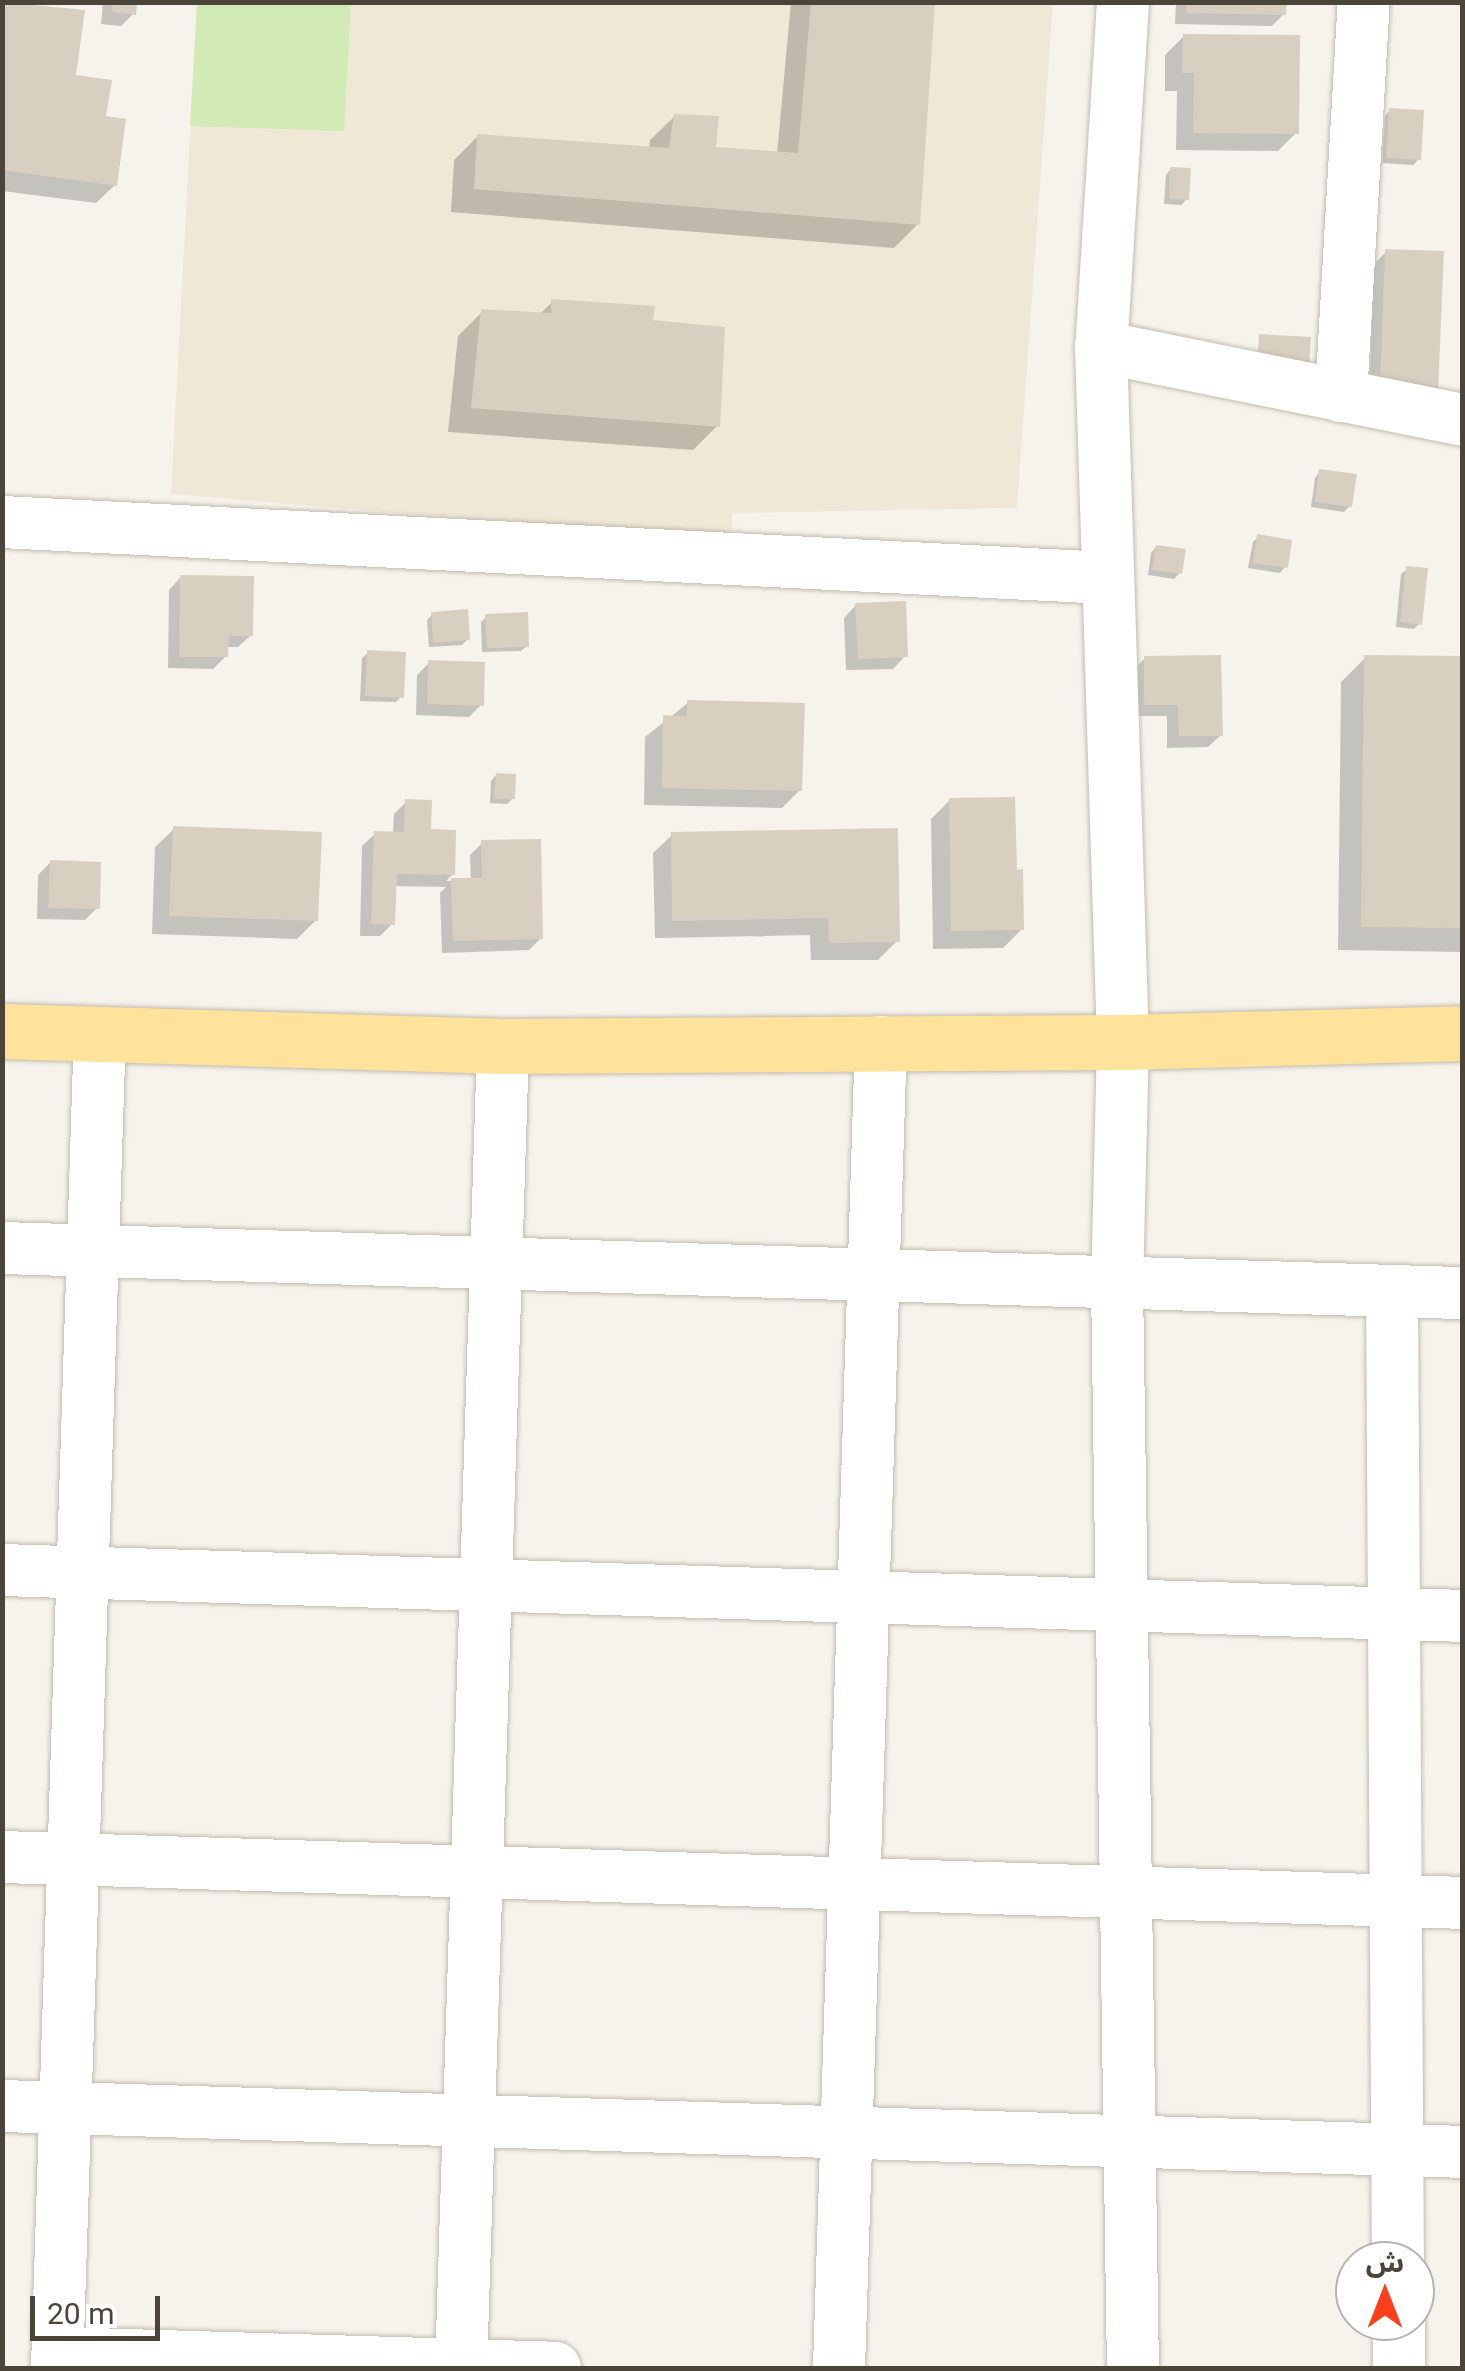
<!DOCTYPE html>
<html>
<head>
<meta charset="utf-8">
<style>
  body { margin:0 }
  #map { position:relative; width:1465px; height:2371px; overflow:hidden; background:#f6f3ec; font-family:Roboto,"Noto Sans Arabic",sans-serif }
  div>[style] { position:absolute }
  .education>* { inset:0; background:#efe8d6 }
  .green>* { inset:0; background:#d2eab5 }
  .shadow>* { inset:0; background:#0003 }
  .building>* { inset:0; background:#d8cfc1 }
  .roads { filter:drop-shadow(0 0 2px #c2bbae) drop-shadow(0 0 2px #c2bbae) }
  .minor>* { height:52px; margin:-26px; padding:0 26px; transform-origin:26px; border-radius:26px; background:#fff }
  .major>* { height:55px; margin:-27.5px; padding:0 27.5px; transform-origin:27.5px; border-radius:27.5px; background:#ffe39c }
  span { translate:-50% -50%; white-space:nowrap; text-align:center; line-height:1.15; -webkit-text-stroke:8px #fff; paint-order:stroke }
  .frame { position:absolute; inset:0; border:5px solid #4b4439; pointer-events:none }
  .north { position:absolute; left:1335px; top:2241px; width:100px; height:100px; box-sizing:border-box; background:#fff; border:2px solid #b7b4b0; border-radius:50%; rotate:0deg; font-size:28px; font-weight:700; line-height:40px; text-align:center; color:#4b4439 }
  .north::after { content:''; display:block; margin:auto; width:35px; height:45px; background:#fc3f1d; clip-path:polygon(50% 0,100% 100%,50% 72%,0 100%) }
  .scale { position:absolute; left:30px; top:2296px; width:130px; height:45px; box-sizing:border-box; border:5px solid #4b4439; border-top:0; padding-left:12px; font-size:30px; line-height:35px; white-space:nowrap; color:#4b4439; -webkit-text-stroke:8px #fff; paint-order:stroke }
</style>
</head>
<body>
<div id="map">
  <div class="education">
    <i style="clip-path:polygon(197px 3px,1053px 3px,1017px 508px,732px 513px,732px 541px,171px 494px)"></i>
  </div>
  <div class="green">
    <i style="clip-path:polygon(197px 3px,351px 3px,344px 131px,190px 126px)"></i>
  </div>
  <div class="shadow">
    <i style="clip-path:polygon(2px 2px,82px 12px,73px 77px,115px 185px,96px 203px,2px 191px)"></i>
    <i style="clip-path:polygon(103px 2px,135px 2px,133px 14px,121px 26px,101px 24px)"></i>
    <i style="clip-path:polygon(791px 2px,932px 2px,918px 224px,894px 248px,451px 212px,454px 160px,478px 136px,649px 149px,650px 140px,675px 116px,713px 149px,777px 154px)"></i>
    <i style="clip-path:polygon(1176px 2px,1284px 2px,1284px 14px,1272px 26px,1175px 24px)"></i>
    <i style="clip-path:polygon(1184px 36px,1296px 133px,1278px 151px,1176px 150px,1177px 91px,1165px 91px,1165px 55px)"></i>
    <i style="clip-path:polygon(1390px 110px,1419px 159px,1413px 165px,1382px 163px,1385px 116px)"></i>
    <i style="clip-path:polygon(1171px 169px,1187px 199px,1181px 205px,1164px 204px,1166px 175px)"></i>
    <i style="clip-path:polygon(1386px 252px,1436px 390px,1369px 400px,1374px 264px)"></i>
    <i style="clip-path:polygon(552px 302px,651px 322px,717px 426px,693px 450px,448px 432px,458px 336px,482px 312px,539px 315px)"></i>
    <i style="clip-path:polygon(1320px 472px,1350px 506px,1344px 512px,1311px 507px,1315px 478px)"></i>
    <i style="clip-path:polygon(1258px 537px,1285px 567px,1280px 573px,1248px 568px,1253px 542px)"></i>
    <i style="clip-path:polygon(1156px 547px,1180px 573px,1174px 579px,1148px 575px,1151px 553px)"></i>
    <i style="clip-path:polygon(1407px 569px,1419px 624px,1414px 629px,1396px 627px,1401px 574px)"></i>
    <i style="clip-path:polygon(181px 577px,251px 635px,238px 647px,226px 647px,226px 656px,213px 669px,168px 668px,169px 590px)"></i>
    <i style="clip-path:polygon(856px 605px,905px 656px,893px 669px,846px 670px,844px 618px)"></i>
    <i style="clip-path:polygon(432px 615px,468px 639px,462px 645px,429px 647px,427px 620px)"></i>
    <i style="clip-path:polygon(487px 616px,527px 646px,521px 651px,482px 652px,481px 622px)"></i>
    <i style="clip-path:polygon(368px 653px,402px 696px,396px 702px,360px 701px,362px 658px)"></i>
    <i style="clip-path:polygon(1145px 658px,1221px 735px,1208px 747px,1167px 748px,1167px 716px,1133px 716px,1133px 671px)"></i>
    <i style="clip-path:polygon(1365px 658px,1462px 659px,1462px 952px,1338px 950px,1341px 682px)"></i>
    <i style="clip-path:polygon(429px 663px,481px 705px,469px 717px,416px 715px,417px 675px)"></i>
    <i style="clip-path:polygon(688px 703px,800px 790px,782px 808px,644px 805px,645px 737px)"></i>
    <i style="clip-path:polygon(496px 775px,513px 798px,507px 804px,490px 803px,491px 781px)"></i>
    <i style="clip-path:polygon(950px 800px,1014px 873px,1022px 929px,1003px 948px,933px 949px,931px 819px)"></i>
    <i style="clip-path:polygon(406px 802px,453px 874px,446px 881px,471px 880px,470px 855px,482px 843px,541px 938px,529px 950px,442px 953px,440px 893px,446px 887px,394px 886px,392px 924px,380px 936px,360px 936px,362px 846px,375px 834px,393px 834px,394px 814px)"></i>
    <i style="clip-path:polygon(174px 829px,316px 920px,297px 939px,152px 934px,155px 847px)"></i>
    <i style="clip-path:polygon(672px 835px,897px 941px,878px 960px,811px 960px,810px 935px,655px 938px,653px 853px)"></i>
    <i style="clip-path:polygon(50px 863px,97px 908px,85px 920px,37px 919px,38px 875px)"></i>
  </div>
  <div class="building">
    <i style="clip-path:polygon(2px 2px,85px 10px,76px 75px,112px 80px,106px 116px,126px 119px,117px 186px,2px 170px)"></i>
    <i style="clip-path:polygon(113px 2px,137px 2px,136px 15px,112px 12px)"></i>
    <i style="clip-path:polygon(811px 2px,935px 2px,920px 225px,474px 189px,477px 134px,669px 148px,674px 114px,719px 116px,716px 147px,798px 153px)"></i>
    <i style="clip-path:polygon(1187px 2px,1287px 2px,1286px 15px,1186px 13px)"></i>
    <i style="clip-path:polygon(1183px 34px,1300px 35px,1299px 134px,1193px 133px,1194px 73px,1182px 73px)"></i>
    <i style="clip-path:polygon(1389px 108px,1424px 110px,1421px 160px,1386px 158px)"></i>
    <i style="clip-path:polygon(1170px 167px,1191px 168px,1189px 200px,1169px 199px)"></i>
    <i style="clip-path:polygon(1385px 249px,1444px 251px,1438px 391px,1380px 389px)"></i>
    <i style="clip-path:polygon(551px 299px,655px 306px,653px 320px,725px 327px,720px 427px,471px 408px,481px 309px,551px 313px)"></i>
    <i style="clip-path:polygon(1259px 334px,1311px 337px,1309px 369px,1257px 365px)"></i>
    <i style="clip-path:polygon(1319px 469px,1357px 474px,1352px 507px,1315px 502px)"></i>
    <i style="clip-path:polygon(1257px 534px,1292px 540px,1288px 568px,1253px 563px)"></i>
    <i style="clip-path:polygon(1156px 545px,1186px 549px,1182px 574px,1152px 570px)"></i>
    <i style="clip-path:polygon(1406px 566px,1428px 568px,1422px 625px,1400px 622px)"></i>
    <i style="clip-path:polygon(180px 575px,254px 576px,253px 636px,229px 636px,228px 657px,179px 657px)"></i>
    <i style="clip-path:polygon(906px 601px,908px 657px,858px 659px,855px 603px)"></i>
    <i style="clip-path:polygon(468px 609px,470px 640px,433px 643px,431px 612px)"></i>
    <i style="clip-path:polygon(528px 612px,529px 647px,487px 648px,485px 614px)"></i>
    <i style="clip-path:polygon(367px 650px,406px 652px,404px 698px,365px 696px)"></i>
    <i style="clip-path:polygon(1221px 655px,1223px 736px,1179px 736px,1178px 705px,1144px 705px,1144px 656px)"></i>
    <i style="clip-path:polygon(1364px 655px,1462px 656px,1462px 928px,1361px 927px)"></i>
    <i style="clip-path:polygon(428px 660px,485px 662px,484px 706px,427px 704px)"></i>
    <i style="clip-path:polygon(687px 700px,805px 703px,802px 791px,662px 788px,663px 715px,687px 716px)"></i>
    <i style="clip-path:polygon(496px 773px,516px 774px,515px 799px,494px 799px)"></i>
    <i style="clip-path:polygon(1015px 797px,1017px 870px,1023px 869px,1024px 930px,951px 931px,949px 798px)"></i>
    <i style="clip-path:polygon(405px 799px,432px 800px,431px 829px,456px 830px,455px 875px,397px 874px,395px 925px,371px 924px,374px 831px,404px 832px)"></i>
    <i style="clip-path:polygon(173px 826px,322px 832px,318px 921px,169px 916px)"></i>
    <i style="clip-path:polygon(898px 828px,900px 942px,829px 943px,828px 918px,672px 921px,671px 832px)"></i>
    <i style="clip-path:polygon(541px 839px,543px 939px,453px 941px,451px 878px,482px 878px,481px 840px)"></i>
    <i style="clip-path:polygon(50px 860px,101px 862px,100px 909px,48px 908px)"></i>
  </div>
  <div class="roads">
    <div class="minor">
      <i style="left:1123px;top:2px;width:346px;rotate:93.6deg"></i>
      <i style="left:1101px;top:347px;width:695px;rotate:88.19deg"></i>
      <i style="left:1123px;top:1042px;width:240px;rotate:91.4deg"></i>
      <i style="left:1117px;top:1282px;width:1086px;rotate:89.16deg"></i>
      <i style="left:1101px;top:347px;width:368px;rotate:11.4deg"></i>
      <i style="left:1341px;top:396px;width:395px;rotate:-86.7deg"></i>
      <i style="left:2px;top:522px;width:1107px;rotate:2.9deg"></i>
      <i style="left:2px;top:1248px;width:1461px;rotate:1.77deg"></i>
      <i style="left:1392px;top:1291px;width:970px;rotate:89.65deg"></i>
      <i style="left:2px;top:1570px;width:1461px;rotate:1.8deg"></i>
      <i style="left:2px;top:1857px;width:1461px;rotate:1.8deg"></i>
      <i style="left:2px;top:2106px;width:1461px;rotate:1.8deg"></i>
      <i style="left:1399px;top:2321px;width:47px;rotate:90deg"></i>
      <i style="left:58px;top:2353px;width:497px;rotate:1.7deg"></i>
      <i style="left:57px;top:2368px;width:1336px;rotate:-88.16deg"></i>
      <i style="left:461px;top:2368px;width:1323px;rotate:-88.18deg"></i>
      <i style="left:839px;top:2368px;width:1327px;rotate:-88.19deg"></i>
    </div>
    <div class="major">
      <i style="left:2px;top:1031px;width:501px;rotate:1.71deg"></i>
      <i style="left:503px;top:1046px;width:620px;rotate:-0.37deg"></i>
      <i style="left:1123px;top:1042px;width:339px;rotate:-1.5deg"></i>
    </div>
  </div>
  <div class="frame"></div>
  <div class="north">ش</div>
  <div class="scale">20 m</div>
</div>
</body>
</html>
